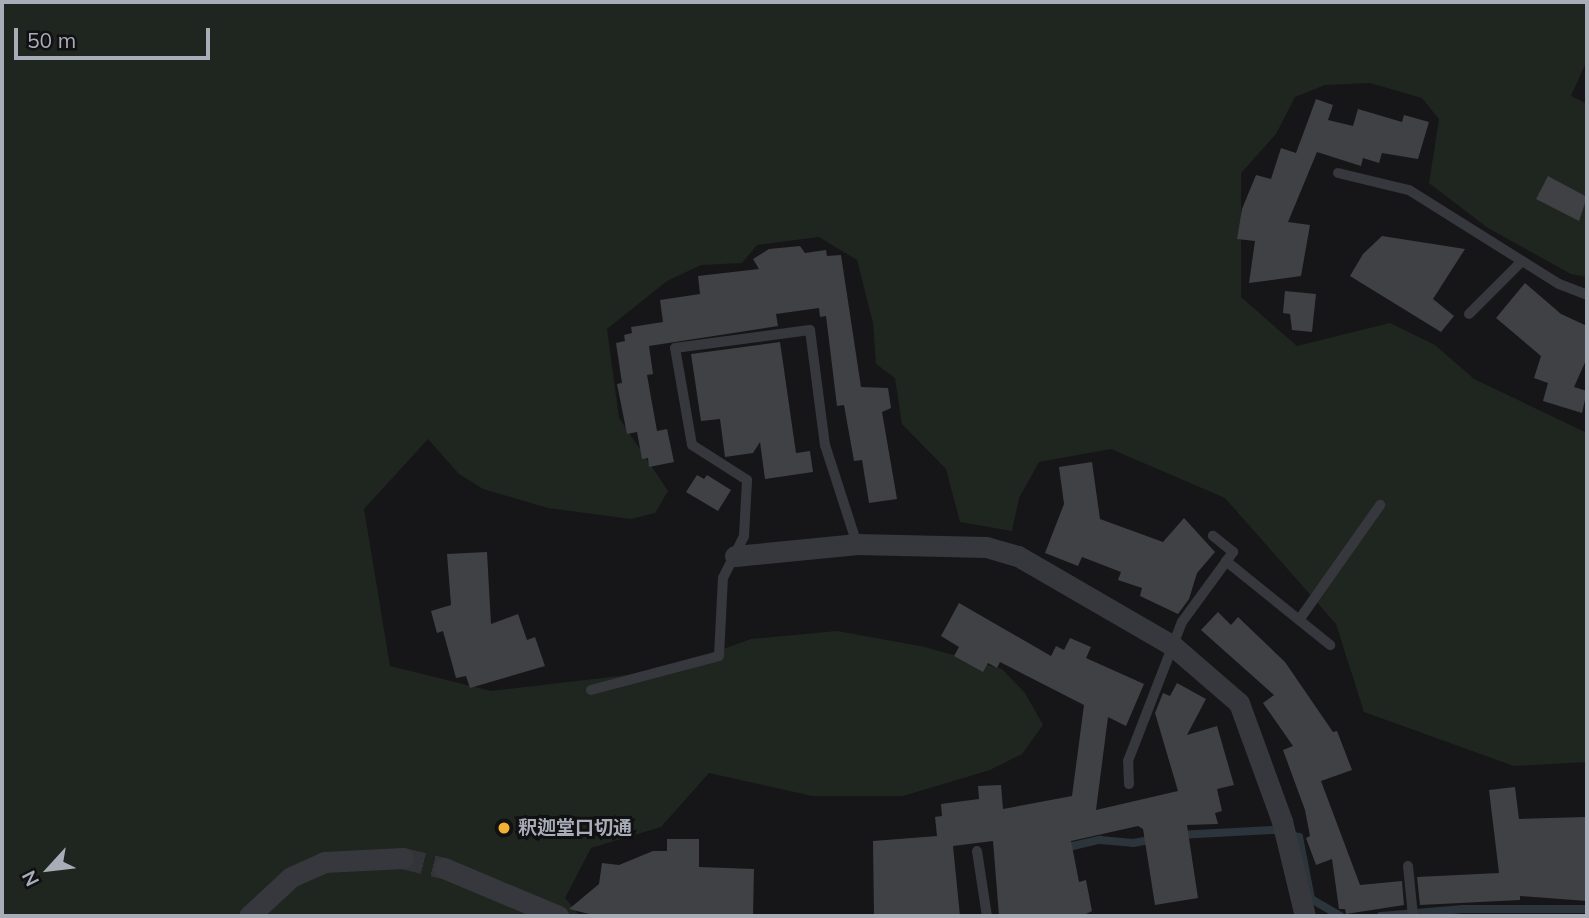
<!DOCTYPE html>
<html>
<head>
<meta charset="utf-8">
<style>
  body { margin:0 }
  #map { position:relative; width:1589px; height:918px; overflow:hidden; background:#161618; font-family:Mulish,"Noto Sans JP",sans-serif }
  div>[style] { position:absolute }
  .green>* { inset:0; background:#1e261f }
  .stream>* { height:8px; margin:-4px; padding:0 4px; transform-origin:4px; border-radius:4px; background:#2c353c }
  .building>* { inset:0; background:#404145 }
  .minor-tunnel>* { height:21px; margin-top:-10.5px; transform-origin:0; background:repeating-linear-gradient(90deg,#333438 0 21px,transparent 0 31px) }
  .service>* { height:10px; margin:-5px; padding:0 5px; transform-origin:5px; border-radius:5px; background:#37383d }
  .minor>* { height:21px; margin:-10.5px; padding:0 10.5px; transform-origin:10.5px; border-radius:10.5px; background:#37383d }
  .dots>* { width:19px; height:19px; translate:-50% -50%; box-sizing:border-box; border:4px solid #111113; border-radius:50% }
  span { translate:-50% -50%; white-space:nowrap; text-align:center; line-height:1.15; -webkit-text-stroke:6px #111113; paint-order:stroke }
  .poi-label { font-size:19px; color:#a8adb8; font-weight:700 }
  .left { translate:0 -50%; text-align:left }
  .frame { position:absolute; inset:0; border:4px solid #a8adb8; pointer-events:none }
  .north { position:absolute; left:14px; top:834px; width:70px; height:70px; -webkit-text-stroke:5px #111113; paint-order:stroke; rotate:243deg; font-size:19px; font-weight:700; line-height:28px; text-align:center; color:#a8adb8 }
  .north::after { content:''; display:block; margin:auto; width:24px; height:32px; background:#a8adb8; clip-path:polygon(50% 0,100% 100%,50% 72%,0 100%) }
  .scale { position:absolute; left:14px; top:28px; width:196px; height:32px; box-sizing:border-box; border:4px solid #a8adb8; border-top:0; padding-left:9px; font-size:21px; line-height:24px; white-space:nowrap; color:#a8adb8; -webkit-text-stroke:5px #111113; paint-order:stroke }
</style>
</head>
<body>
<div id="map">
  <div class="green">
    <i style="clip-path:polygon(2px 2px,1587px 2px,1587px 60px,1571px 96px,1587px 104px,1587px 277px,1571px 274px,1488px 228px,1429px 183px,1439px 119px,1422px 98px,1370px 83px,1325px 85px,1295px 97px,1276px 134px,1241px 173px,1241px 297px,1297px 346px,1390px 323px,1435px 345px,1474px 379px,1587px 433px,1587px 762px,1514px 766px,1364px 712px,1336px 624px,1225px 498px,1111px 449px,1039px 462px,1019px 498px,1012px 531px,960px 522px,946px 469px,902px 424px,895px 378px,876px 364px,873px 323px,857px 260px,819px 237px,757px 245px,742px 263px,701px 265px,667px 281px,607px 329px,619px 418px,668px 491px,655px 513px,631px 519px,548px 508px,483px 489px,459px 474px,428px 439px,364px 509px,390px 666px,491px 691px,662px 671px,751px 639px,837px 631px,925px 647px,1002px 669px,1025px 693px,1043px 725px,1022px 754px,990px 770px,903px 796px,812px 796px,709px 773px,661px 827px,591px 848px,565px 898px,580px 916px,2px 916px)"></i>
  </div>
  <div class="stream">
    <i style="left:1178px;top:835px;width:96px;rotate:-3deg"></i>
    <i style="left:1274px;top:830px;width:26px;rotate:16deg"></i>
    <i style="left:1299px;top:837px;width:63px;rotate:79deg"></i>
    <i style="left:1311px;top:899px;width:34px;rotate:30deg"></i>
    <i style="left:1064px;top:848px;width:37px;rotate:-13deg"></i>
    <i style="left:1100px;top:840px;width:33px;rotate:5deg"></i>
    <i style="left:1133px;top:843px;width:22px;rotate:-10deg"></i>
    <i style="left:1381px;top:916px;width:82px;rotate:-4.9deg"></i>
    <i style="left:1463px;top:909px;width:124px"></i>
  </div>
  <div class="building">
    <i style="clip-path:polygon(1316px 99px,1333px 105px,1328px 120px,1353px 126px,1358px 109px,1402px 122px,1404px 115px,1429px 122px,1418px 159px,1382px 153px,1379px 163px,1363px 158px,1361px 166px,1317px 152px,1288px 222px,1310px 225px,1301px 276px,1249px 283px,1255px 241px,1237px 239px,1242px 209px,1256px 175px,1271px 179px,1281px 148px,1296px 153px)"></i>
    <i style="clip-path:polygon(1548px 176px,1587px 197px,1579px 221px,1536px 199px)"></i>
    <i style="clip-path:polygon(1382px 236px,1465px 249px,1433px 299px,1454px 316px,1441px 332px,1350px 276px,1363px 254px)"></i>
    <i style="clip-path:polygon(800px 246px,805px 253px,826px 250px,827px 256px,841px 255px,861px 387px,888px 388px,891px 408px,882px 412px,897px 499px,869px 503px,862px 460px,854px 461px,844px 405px,837px 406px,826px 316px,820px 317px,819px 308px,776px 314px,778px 326px,649px 346px,653px 374px,647px 375px,657px 431px,667px 429px,674px 462px,649px 467px,648px 458px,642px 459px,637px 432px,627px 434px,617px 384px,622px 383px,616px 343px,625px 341px,624px 335px,632px 333px,631px 327px,663px 322px,660px 300px,700px 294px,698px 276px,759px 269px,753px 259px,769px 249px)"></i>
    <i style="clip-path:polygon(1525px 283px,1561px 314px,1587px 326px,1587px 358px,1574px 387px,1587px 391px,1582px 413px,1543px 401px,1548px 383px,1534px 378px,1541px 356px,1496px 318px)"></i>
    <i style="clip-path:polygon(1285px 291px,1316px 294px,1312px 332px,1292px 330px,1290px 314px,1283px 313px)"></i>
    <i style="clip-path:polygon(780px 342px,796px 453px,810px 451px,813px 472px,765px 479px,760px 442px,753px 453px,725px 457px,720px 419px,701px 421px,691px 354px)"></i>
    <i style="clip-path:polygon(1092px 462px,1100px 519px,1163px 542px,1184px 518px,1215px 552px,1197px 573px,1189px 599px,1178px 614px,1140px 596px,1142px 588px,1118px 580px,1121px 572px,1082px 557px,1078px 566px,1045px 553px,1064px 504px,1059px 467px)"></i>
    <i style="clip-path:polygon(697px 475px,704px 479px,707px 475px,731px 490px,718px 511px,686px 492px)"></i>
    <i style="clip-path:polygon(487px 552px,491px 624px,518px 614px,527px 640px,535px 637px,545px 666px,470px 688px,466px 676px,456px 678px,443px 631px,437px 633px,431px 611px,451px 605px,447px 554px)"></i>
    <i style="clip-path:polygon(959px 603px,1051px 656px,1056px 646px,1064px 650px,1070px 638px,1091px 647px,1086px 658px,1144px 684px,1126px 726px,1108px 717px,1096px 810px,1178px 791px,1155px 713px,1163px 693px,1170px 696px,1177px 683px,1206px 699px,1187px 735px,1217px 726px,1234px 785px,1217px 789px,1222px 811px,1215px 813px,1218px 824px,1187px 825px,1198px 898px,1155px 905px,1143px 829px,1138px 826px,1071px 841px,1079px 882px,1086px 880px,1092px 911px,1082px 916px,999px 916px,993px 841px,953px 846px,960px 916px,874px 916px,873px 841px,937px 836px,935px 817px,942px 816px,941px 804px,979px 799px,978px 786px,1001px 785px,1003px 809px,1072px 796px,1084px 705px,1000px 662px,997px 668px,988px 663px,983px 672px,954px 656px,959px 647px,941px 636px)"></i>
    <i style="clip-path:polygon(1218px 612px,1231px 625px,1238px 617px,1285px 662px,1333px 732px,1337px 731px,1352px 770px,1321px 781px,1360px 885px,1402px 881px,1404px 905px,1346px 914px,1345px 909px,1339px 909px,1332px 859px,1316px 865px,1306px 838px,1310px 836px,1305px 810px,1283px 750px,1293px 746px,1263px 703px,1274px 695px,1201px 630px)"></i>
    <i style="clip-path:polygon(1515px 787px,1519px 819px,1585px 817px,1587px 901px,1520px 896px,1520px 900px,1420px 905px,1417px 877px,1499px 873px,1489px 790px)"></i>
    <i style="clip-path:polygon(667px 839px,699px 839px,699px 867px,754px 869px,753px 916px,597px 916px,569px 909px,599px 884px,602px 863px,619px 865px,653px 851px,667px 851px)"></i>
  </div>
  <div class="minor-tunnel">
    <i style="left:403px;top:858px;width:42px;rotate:13.7deg"></i>
  </div>
  <div class="service">
    <i style="left:1338px;top:173px;width:73px;rotate:13.5deg"></i>
    <i style="left:1409px;top:190px;width:177px;rotate:32.1deg"></i>
    <i style="left:1559px;top:284px;width:30px;rotate:21deg"></i>
    <i style="left:1469px;top:314px;width:75px;rotate:-45deg"></i>
    <i style="left:1226px;top:561px;width:134px;rotate:38.9deg"></i>
    <i style="left:1299px;top:620px;width:141px;rotate:-54.8deg"></i>
    <i style="left:591px;top:690px;width:132px;rotate:-14.9deg"></i>
    <i style="left:719px;top:656px;width:78px;rotate:-87.1deg"></i>
    <i style="left:723px;top:578px;width:47px;rotate:-63.4deg"></i>
    <i style="left:744px;top:536px;width:56px;rotate:-86.9deg"></i>
    <i style="left:747px;top:480px;width:65px;rotate:-147.5deg"></i>
    <i style="left:692px;top:445px;width:98px;rotate:-99.9deg"></i>
    <i style="left:675px;top:348px;width:136px;rotate:-7.6deg"></i>
    <i style="left:810px;top:330px;width:116px;rotate:82.6deg"></i>
    <i style="left:825px;top:445px;width:104px;rotate:72.1deg"></i>
    <i style="left:1129px;top:784px;width:23px;rotate:-92deg"></i>
    <i style="left:1128px;top:761px;width:149px;rotate:-68.8deg"></i>
    <i style="left:1182px;top:622px;width:87px;rotate:-53.9deg"></i>
    <i style="left:1233px;top:552px;width:26px;rotate:-141deg"></i>
    <i style="left:977px;top:851px;width:66px;rotate:81.3deg"></i>
    <i style="left:1408px;top:866px;width:50px;rotate:84.3deg"></i>
  </div>
  <div class="minor">
    <i style="left:735px;top:556px;width:123px;rotate:-5.6deg"></i>
    <i style="left:857px;top:544px;width:129px;rotate:1.3deg"></i>
    <i style="left:986px;top:547px;width:33px;rotate:16deg"></i>
    <i style="left:1018px;top:556px;width:179px;rotate:30.1deg"></i>
    <i style="left:1173px;top:646px;width:87px;rotate:40.8deg"></i>
    <i style="left:1239px;top:703px;width:126px;rotate:70deg"></i>
    <i style="left:1282px;top:821px;width:98px;rotate:76.4deg"></i>
    <i style="left:444px;top:868px;width:124px;rotate:22.8deg"></i>
    <i style="left:249px;top:916px;width:57px;rotate:-42.9deg"></i>
    <i style="left:291px;top:877px;width:36px;rotate:-24deg"></i>
    <i style="left:324px;top:862px;width:79px;rotate:-2.9deg"></i>
  </div>
  <div class="dots">
    <i style="left:504px;top:828px;background:#f2b134"></i>
  </div>
  <div class="poi-label">
    <span class="left" style="left:518px;top:828px">釈迦堂口切通</span>
  </div>
  <div class="frame"></div>
  <div class="north">N</div>
  <div class="scale">50 m</div>
</div>
</body>
</html>
